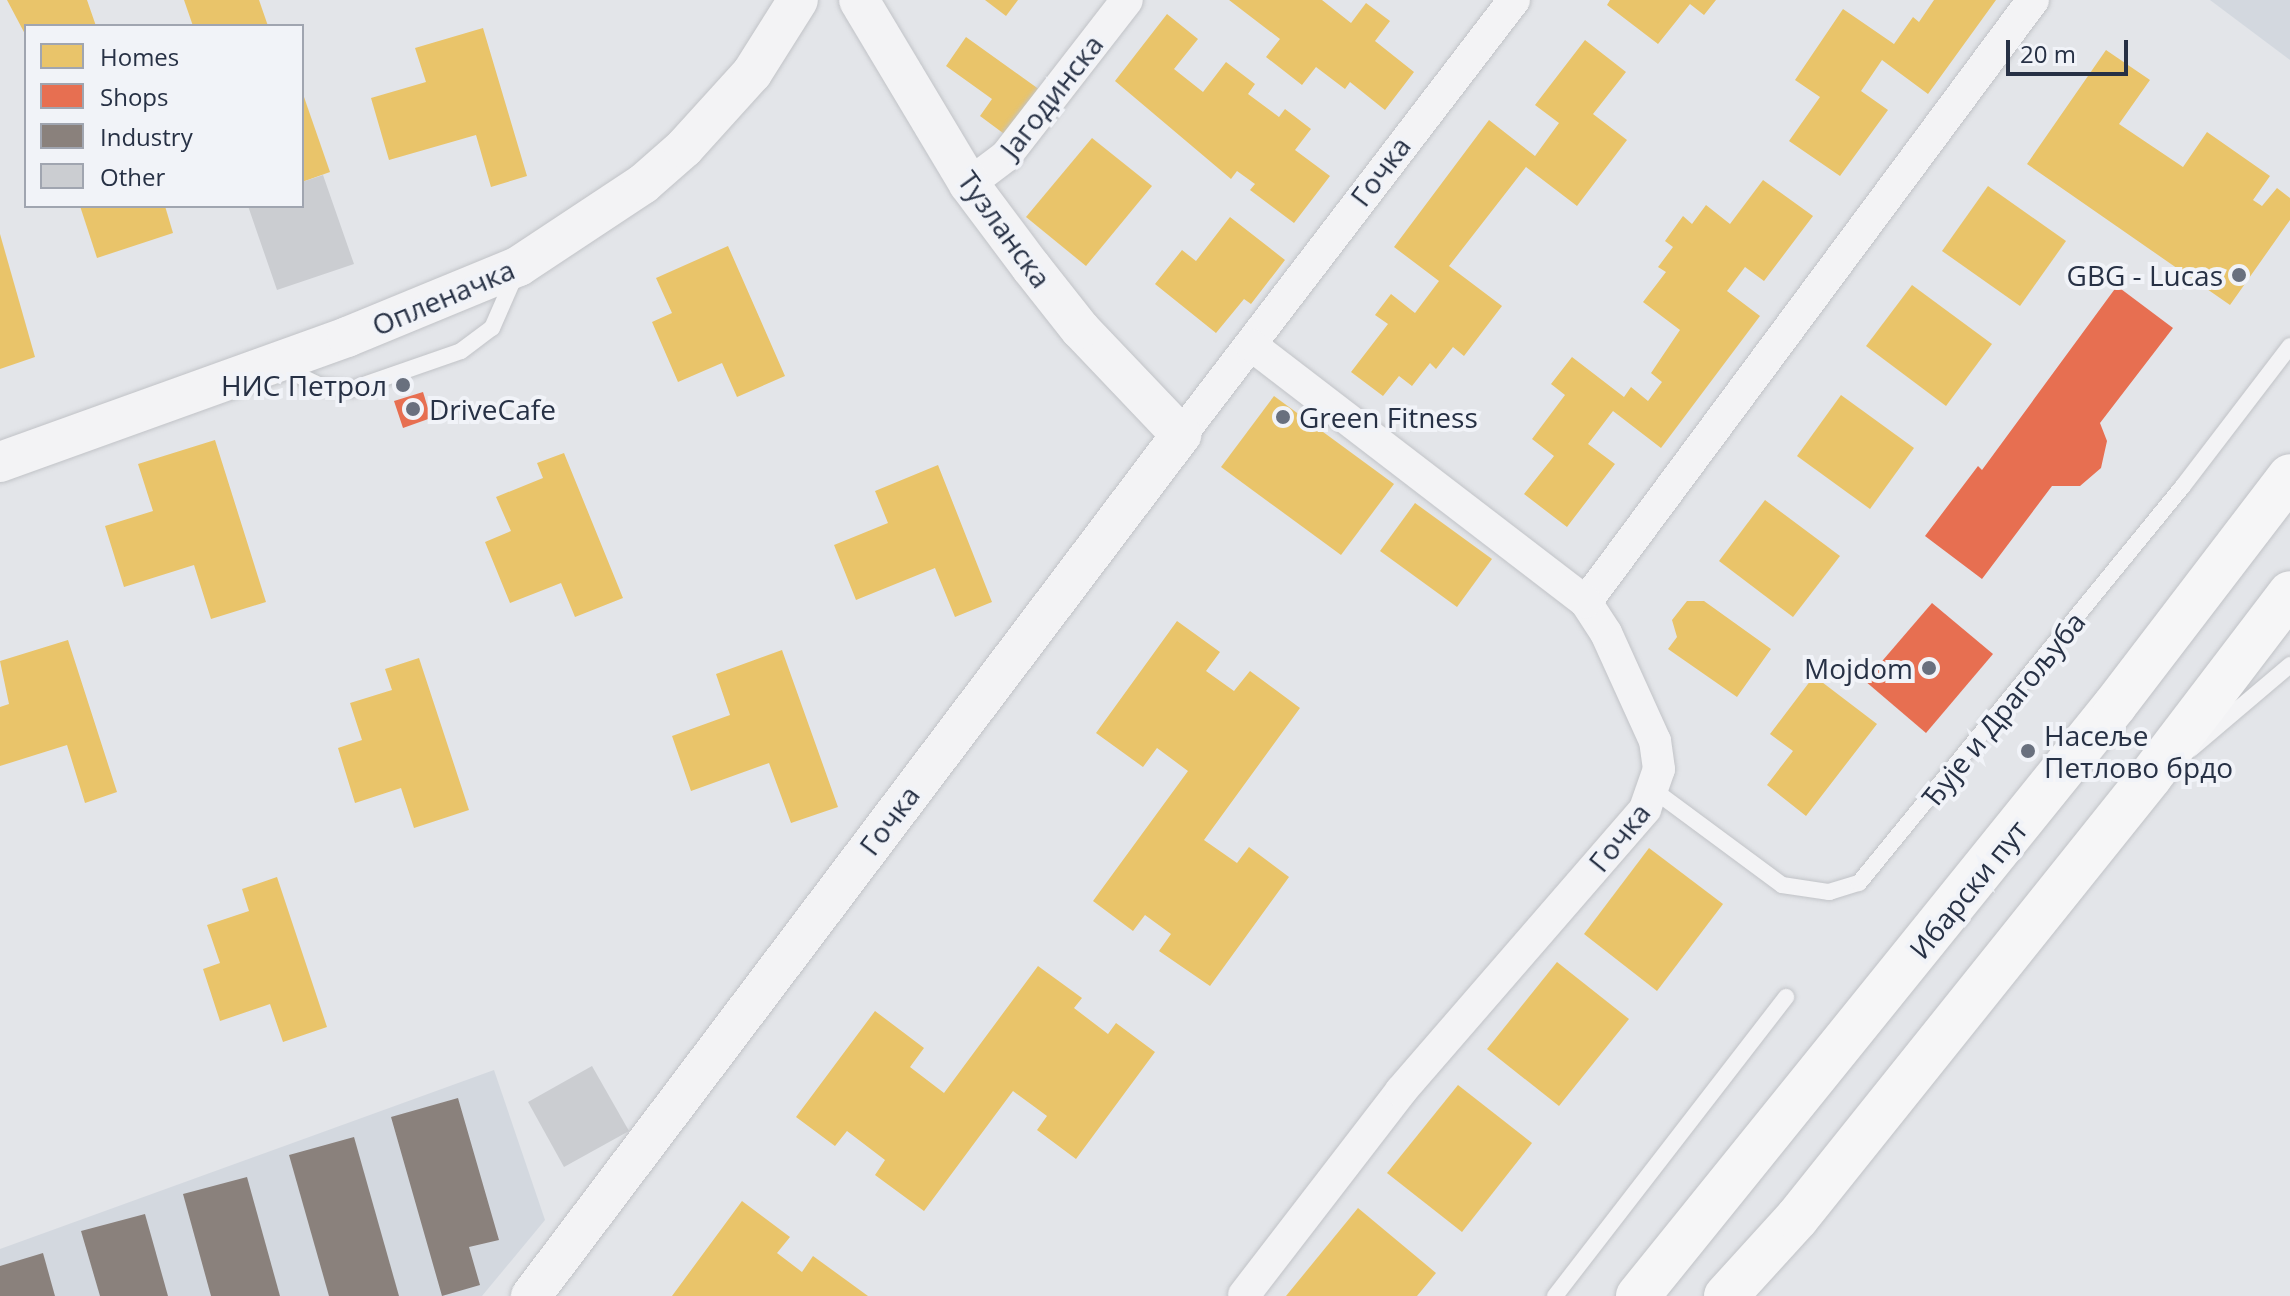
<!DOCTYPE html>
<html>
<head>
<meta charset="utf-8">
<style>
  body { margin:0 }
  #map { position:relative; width:2290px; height:1296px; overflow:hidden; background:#e3e5e9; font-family:"Open Sans",sans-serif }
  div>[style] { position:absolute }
  .built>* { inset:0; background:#d3d8df }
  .homes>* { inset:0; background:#e9c46a }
  .shops>* { inset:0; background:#e76f51 }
  .industry>* { inset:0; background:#8a817c }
  .building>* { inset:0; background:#cbcdd1 }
  .roads { filter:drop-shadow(0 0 2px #c1c3c7) drop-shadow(0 0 2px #c1c3c7) }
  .service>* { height:16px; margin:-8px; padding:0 8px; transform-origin:8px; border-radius:8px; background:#f3f3f5 }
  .minor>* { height:32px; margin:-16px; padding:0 16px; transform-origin:16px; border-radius:16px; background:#f3f3f5 }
  .tertiary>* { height:40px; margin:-20px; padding:0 20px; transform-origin:20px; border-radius:20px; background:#f3f3f5 }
  .primary>* { height:44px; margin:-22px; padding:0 22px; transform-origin:22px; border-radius:22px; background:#f6f6f7 }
  .dots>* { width:22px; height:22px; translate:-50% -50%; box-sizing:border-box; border:4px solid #f1f3f8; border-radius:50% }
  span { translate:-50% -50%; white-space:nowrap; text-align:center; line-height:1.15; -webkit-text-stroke:8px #f1f3f8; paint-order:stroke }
  .street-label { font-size:28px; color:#273145 }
  .poi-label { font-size:28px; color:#273145 }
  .right { translate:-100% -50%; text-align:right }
  .left { translate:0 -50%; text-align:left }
  .legend { position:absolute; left:24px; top:24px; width:280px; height:184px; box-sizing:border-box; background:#f1f3f8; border:2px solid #a0a5b0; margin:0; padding:10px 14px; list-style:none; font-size:24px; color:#273145 }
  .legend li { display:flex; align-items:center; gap:16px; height:40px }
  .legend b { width:40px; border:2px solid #a0a5b0 }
  .scale { position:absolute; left:2006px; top:40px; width:122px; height:36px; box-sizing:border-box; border:4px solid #273145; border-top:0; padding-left:10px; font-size:24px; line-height:28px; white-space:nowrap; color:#273145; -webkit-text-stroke:6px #f1f3f8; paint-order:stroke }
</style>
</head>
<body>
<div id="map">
  <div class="built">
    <i style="clip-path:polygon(2210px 0,2290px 0,2290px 60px)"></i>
    <i style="clip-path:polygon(494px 1070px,545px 1220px,482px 1296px,0 1296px,0 1249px)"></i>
  </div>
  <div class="homes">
    <i style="clip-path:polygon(7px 0,87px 0,96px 26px,26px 26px,25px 34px)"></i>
    <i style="clip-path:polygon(184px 0,259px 0,268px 26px,193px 26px)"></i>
    <i style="clip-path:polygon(985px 0,1018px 0,1006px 16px)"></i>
    <i style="clip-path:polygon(1229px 0,1322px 0,1351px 23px,1366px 3px,1390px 21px,1375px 41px,1414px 72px,1385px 110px,1350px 82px,1345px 89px,1316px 67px,1302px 85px,1266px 57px,1280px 39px)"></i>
    <i style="clip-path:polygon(1610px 0,1716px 0,1704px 15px,1690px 4px,1658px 44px,1607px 5px)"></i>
    <i style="clip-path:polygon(1934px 0,1996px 0,1928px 94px,1882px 60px,1861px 91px,1888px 110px,1840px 176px,1789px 141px,1820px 97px,1795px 80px,1843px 9px,1894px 44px,1913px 17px,1919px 22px)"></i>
    <i style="clip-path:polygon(1167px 14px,1198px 39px,1174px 69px,1203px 92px,1226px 62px,1255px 84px,1248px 94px,1279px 117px,1285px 109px,1311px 129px,1295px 150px,1330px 176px,1294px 223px,1250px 190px,1255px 184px,1237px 171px,1231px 179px,1115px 81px)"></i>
    <i style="clip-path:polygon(483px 28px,527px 176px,491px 187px,476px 135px,389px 160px,371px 98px,426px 82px,415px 48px)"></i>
    <i style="clip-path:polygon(966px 37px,1040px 90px,1007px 136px,980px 116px,992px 99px,946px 66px)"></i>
    <i style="clip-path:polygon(1585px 40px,1626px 72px,1593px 114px,1627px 140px,1577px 206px,1526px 167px,1449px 266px,1502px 306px,1464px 356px,1453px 347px,1436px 369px,1430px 363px,1412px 386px,1399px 376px,1383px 396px,1351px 372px,1388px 324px,1375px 315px,1391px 294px,1415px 313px,1439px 281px,1394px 247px,1489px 120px,1535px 156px,1559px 123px,1535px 105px)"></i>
    <i style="clip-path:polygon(2106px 50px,2150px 80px,2119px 124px,2183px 167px,2207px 132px,2270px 176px,2253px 200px,2262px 206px,2277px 188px,2290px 198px,2290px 220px,2230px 305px,2027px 164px)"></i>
    <i style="clip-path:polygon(304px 97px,330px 172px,302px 182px,302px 98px)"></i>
    <i style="clip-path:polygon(1092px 138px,1152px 186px,1086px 266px,1026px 217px)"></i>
    <i style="clip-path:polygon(1763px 180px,1813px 216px,1764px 281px,1745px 267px,1727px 291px,1760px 316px,1661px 448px,1613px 411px,1588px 444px,1615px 464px,1567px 527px,1524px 494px,1554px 456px,1532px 439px,1565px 395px,1551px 384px,1572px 357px,1624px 397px,1631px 387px,1648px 401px,1662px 382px,1651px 373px,1680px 330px,1643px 302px,1666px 272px,1658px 267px,1673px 247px,1665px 241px,1683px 216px,1692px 224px,1706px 205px,1730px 224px)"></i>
    <i style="clip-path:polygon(1988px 186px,2066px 241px,2020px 306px,1942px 251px)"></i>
    <i style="clip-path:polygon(80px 206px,165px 206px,173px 233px,97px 258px)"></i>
    <i style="clip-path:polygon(1230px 217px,1285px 260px,1251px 304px,1244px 299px,1216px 333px,1155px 284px,1182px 250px,1196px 261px)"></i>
    <i style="clip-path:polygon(0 234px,35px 357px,0 369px)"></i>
    <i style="clip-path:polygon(728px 246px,785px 376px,737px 397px,722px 363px,678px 382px,652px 322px,672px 313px,656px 278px)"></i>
    <i style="clip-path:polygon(1912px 285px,1992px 344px,1946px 406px,1866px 346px)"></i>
    <i style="clip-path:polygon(1841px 395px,1914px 448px,1870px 509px,1797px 456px)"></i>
    <i style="clip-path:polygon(1274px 396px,1394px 484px,1341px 555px,1221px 467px)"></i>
    <i style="clip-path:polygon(215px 440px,266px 602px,211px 619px,194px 565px,124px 587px,105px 526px,153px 511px,138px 464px)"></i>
    <i style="clip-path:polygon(564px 453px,623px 598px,575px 617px,561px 583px,510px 603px,485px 542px,511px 531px,496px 497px,543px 478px,537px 463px)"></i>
    <i style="clip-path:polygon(938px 465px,992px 602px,955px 617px,935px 568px,856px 600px,834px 545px,888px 523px,875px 491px)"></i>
    <i style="clip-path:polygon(1765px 500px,1840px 556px,1793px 617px,1719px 561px)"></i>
    <i style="clip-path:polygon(1415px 503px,1492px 559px,1457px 607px,1380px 551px)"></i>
    <i style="clip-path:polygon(1687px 601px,1704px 601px,1771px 649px,1737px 697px,1668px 649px,1677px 637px,1672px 620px)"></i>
    <i style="clip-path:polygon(1177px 621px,1220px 652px,1206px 671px,1234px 691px,1250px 671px,1300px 708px,1204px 840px,1237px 863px,1249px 847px,1289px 877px,1210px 986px,1159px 951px,1171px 934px,1145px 915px,1133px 931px,1093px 901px,1188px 771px,1157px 748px,1143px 767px,1096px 733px)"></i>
    <i style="clip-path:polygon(68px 640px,117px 792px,85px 803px,67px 745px,0 766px,0 707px,9px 704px,0 661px)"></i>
    <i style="clip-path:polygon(782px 650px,838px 807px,791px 823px,769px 763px,691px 791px,672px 736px,730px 715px,716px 674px)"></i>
    <i style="clip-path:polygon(419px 658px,469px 810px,414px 828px,401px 788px,355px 803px,338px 748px,362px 740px,350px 703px,392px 690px,385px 669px)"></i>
    <i style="clip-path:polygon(1814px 676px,1877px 724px,1806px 816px,1767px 785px,1793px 751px,1770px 734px)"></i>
    <i style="clip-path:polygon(1649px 848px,1723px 904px,1657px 991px,1584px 934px)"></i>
    <i style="clip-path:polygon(277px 877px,327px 1027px,283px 1042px,270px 1004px,220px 1021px,203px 969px,220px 963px,207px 925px,249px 911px,242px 889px)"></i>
    <i style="clip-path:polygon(1557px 962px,1629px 1019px,1559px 1106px,1487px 1049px)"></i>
    <i style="clip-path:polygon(1038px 966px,1082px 998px,1074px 1008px,1108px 1034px,1116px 1023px,1155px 1052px,1076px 1159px,1037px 1130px,1047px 1116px,1013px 1091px,924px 1211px,875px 1175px,885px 1160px,847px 1131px,835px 1146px,796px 1117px,875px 1011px,924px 1048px,910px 1067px,944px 1093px)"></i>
    <i style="clip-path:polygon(1458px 1085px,1532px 1143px,1462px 1232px,1387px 1173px)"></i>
    <i style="clip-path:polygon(742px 1201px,790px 1237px,777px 1253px,802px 1272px,813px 1256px,868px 1296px,672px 1296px)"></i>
    <i style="clip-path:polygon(1358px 1208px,1436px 1273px,1417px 1296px,1286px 1296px)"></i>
  </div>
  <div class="shops">
    <i style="clip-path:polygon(2117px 286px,2173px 328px,2100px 423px,2107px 441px,2101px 468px,2080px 486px,2052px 486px,1982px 579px,1925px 536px,1978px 466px,1982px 470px)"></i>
    <i style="clip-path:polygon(423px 392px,431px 418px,403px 428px,394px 401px)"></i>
    <i style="clip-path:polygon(1932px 603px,1993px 654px,1926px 733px,1865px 681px)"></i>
  </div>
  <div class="industry">
    <i style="clip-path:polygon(458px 1098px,499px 1240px,469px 1247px,480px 1285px,442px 1296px,391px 1117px)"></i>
    <i style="clip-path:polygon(354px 1137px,399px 1296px,329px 1296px,289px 1155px)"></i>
    <i style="clip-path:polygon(247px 1177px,280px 1296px,211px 1296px,183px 1194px)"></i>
    <i style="clip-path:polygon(145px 1214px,168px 1296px,100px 1296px,81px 1231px)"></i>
    <i style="clip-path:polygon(43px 1253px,55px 1296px,0 1296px,0 1266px)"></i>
  </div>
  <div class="building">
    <i style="clip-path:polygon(323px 175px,354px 264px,277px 290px,248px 206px,302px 206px,302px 182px)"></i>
    <i style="clip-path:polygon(592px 1066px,629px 1131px,564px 1167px,528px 1102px)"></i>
  </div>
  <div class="roads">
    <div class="service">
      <i style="left:281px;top:367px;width:44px;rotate:25.4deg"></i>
      <i style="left:321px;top:386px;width:31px;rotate:6deg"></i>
      <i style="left:352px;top:389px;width:115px;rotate:-19.2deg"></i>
      <i style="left:461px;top:351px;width:39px;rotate:-37deg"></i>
      <i style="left:492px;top:328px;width:62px;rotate:-66.3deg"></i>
      <i style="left:2191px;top:749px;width:130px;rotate:-40.3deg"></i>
      <i style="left:1655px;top:791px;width:158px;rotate:36.5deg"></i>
      <i style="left:1782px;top:885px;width:48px;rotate:8.5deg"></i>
      <i style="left:1829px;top:892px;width:31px;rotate:-17deg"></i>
      <i style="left:1859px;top:883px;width:512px;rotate:-50.78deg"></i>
      <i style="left:2183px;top:486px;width:176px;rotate:-52.6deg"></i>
      <i style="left:1555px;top:1296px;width:378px;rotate:-52.3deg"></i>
    </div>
    <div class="minor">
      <i style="left:969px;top:184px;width:46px;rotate:-37.1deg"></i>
      <i style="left:1006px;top:156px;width:197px;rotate:-52.2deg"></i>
      <i style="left:1181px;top:435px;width:548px;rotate:-52.57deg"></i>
      <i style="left:1586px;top:602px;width:750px;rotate:-53.41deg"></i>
      <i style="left:1244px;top:1295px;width:257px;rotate:-52.4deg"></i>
      <i style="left:1401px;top:1091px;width:373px;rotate:-49.1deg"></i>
      <i style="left:1645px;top:809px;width:42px;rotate:-70.7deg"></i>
      <i style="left:1659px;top:769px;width:28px;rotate:-98deg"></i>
      <i style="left:1655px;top:741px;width:119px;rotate:-114.4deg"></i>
      <i style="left:1606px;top:633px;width:37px;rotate:-123deg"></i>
      <i style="left:1586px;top:602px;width:422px;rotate:-142.5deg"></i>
    </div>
    <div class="tertiary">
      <i style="left:0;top:462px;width:369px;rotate:-19.8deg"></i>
      <i style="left:347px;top:337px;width:186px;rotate:-22.4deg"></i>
      <i style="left:519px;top:266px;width:149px;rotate:-33.5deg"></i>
      <i style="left:643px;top:184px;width:55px;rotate:-41.3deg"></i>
      <i style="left:684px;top:148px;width:101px;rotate:-47.8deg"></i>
      <i style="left:752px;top:73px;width:86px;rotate:-57.8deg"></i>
      <i style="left:531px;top:1296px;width:1079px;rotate:-52.95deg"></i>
      <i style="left:1181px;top:435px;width:146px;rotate:-133.6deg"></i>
      <i style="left:1080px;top:329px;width:79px;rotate:-128.3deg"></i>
      <i style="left:1031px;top:267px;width:104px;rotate:-126.8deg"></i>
      <i style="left:969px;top:184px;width:214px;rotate:-120.9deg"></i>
    </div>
    <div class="primary">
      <i style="left:1638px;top:1296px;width:759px;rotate:-51.09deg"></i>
      <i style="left:2115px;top:705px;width:288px;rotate:-52.6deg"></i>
      <i style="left:1726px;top:1296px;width:105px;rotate:-47.7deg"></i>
      <i style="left:1797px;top:1218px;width:565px;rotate:-51.32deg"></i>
      <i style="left:2150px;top:777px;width:231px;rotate:-52.7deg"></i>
    </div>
  </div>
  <div class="dots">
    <i style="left:2239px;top:275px;background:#69707e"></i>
    <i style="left:403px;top:385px;background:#69707e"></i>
    <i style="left:413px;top:409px;background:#69707e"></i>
    <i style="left:1283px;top:417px;background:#69707e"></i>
    <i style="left:1929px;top:668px;background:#69707e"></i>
    <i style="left:2028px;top:751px;background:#69707e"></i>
  </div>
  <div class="street-label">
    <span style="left:1051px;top:96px;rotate:-52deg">Јагодинска</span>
    <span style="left:1380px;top:171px;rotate:-53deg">Гочка</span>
    <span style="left:1005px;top:229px;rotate:54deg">Тузланска</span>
    <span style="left:443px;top:297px;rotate:-23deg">Опленачка</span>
    <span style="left:2003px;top:709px;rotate:-51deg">Ђује и Драгољуба</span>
    <span style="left:889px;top:820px;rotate:-53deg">Гочка</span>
    <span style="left:1619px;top:837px;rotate:-51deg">Гочка</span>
    <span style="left:1968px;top:889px;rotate:-51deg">Ибарски пут</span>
  </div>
  <div class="poi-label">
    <span class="right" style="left:2223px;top:275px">GBG - Lucas</span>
    <span class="right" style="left:387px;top:385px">НИС Петрол</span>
    <span class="left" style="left:429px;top:409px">DriveCafe</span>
    <span class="left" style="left:1299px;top:417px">Green Fitness</span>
    <span class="right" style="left:1913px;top:668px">Mojdom</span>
    <span class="left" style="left:2044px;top:751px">Насеље<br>Петлово брдо</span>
  </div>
  <ul class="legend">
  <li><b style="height:22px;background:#e9c46a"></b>Homes</li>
  <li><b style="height:22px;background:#e76f51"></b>Shops</li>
  <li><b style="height:22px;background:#8a817c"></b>Industry</li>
  <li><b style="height:22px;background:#cbcdd1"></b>Other</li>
  </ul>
  <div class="scale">20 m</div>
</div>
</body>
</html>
